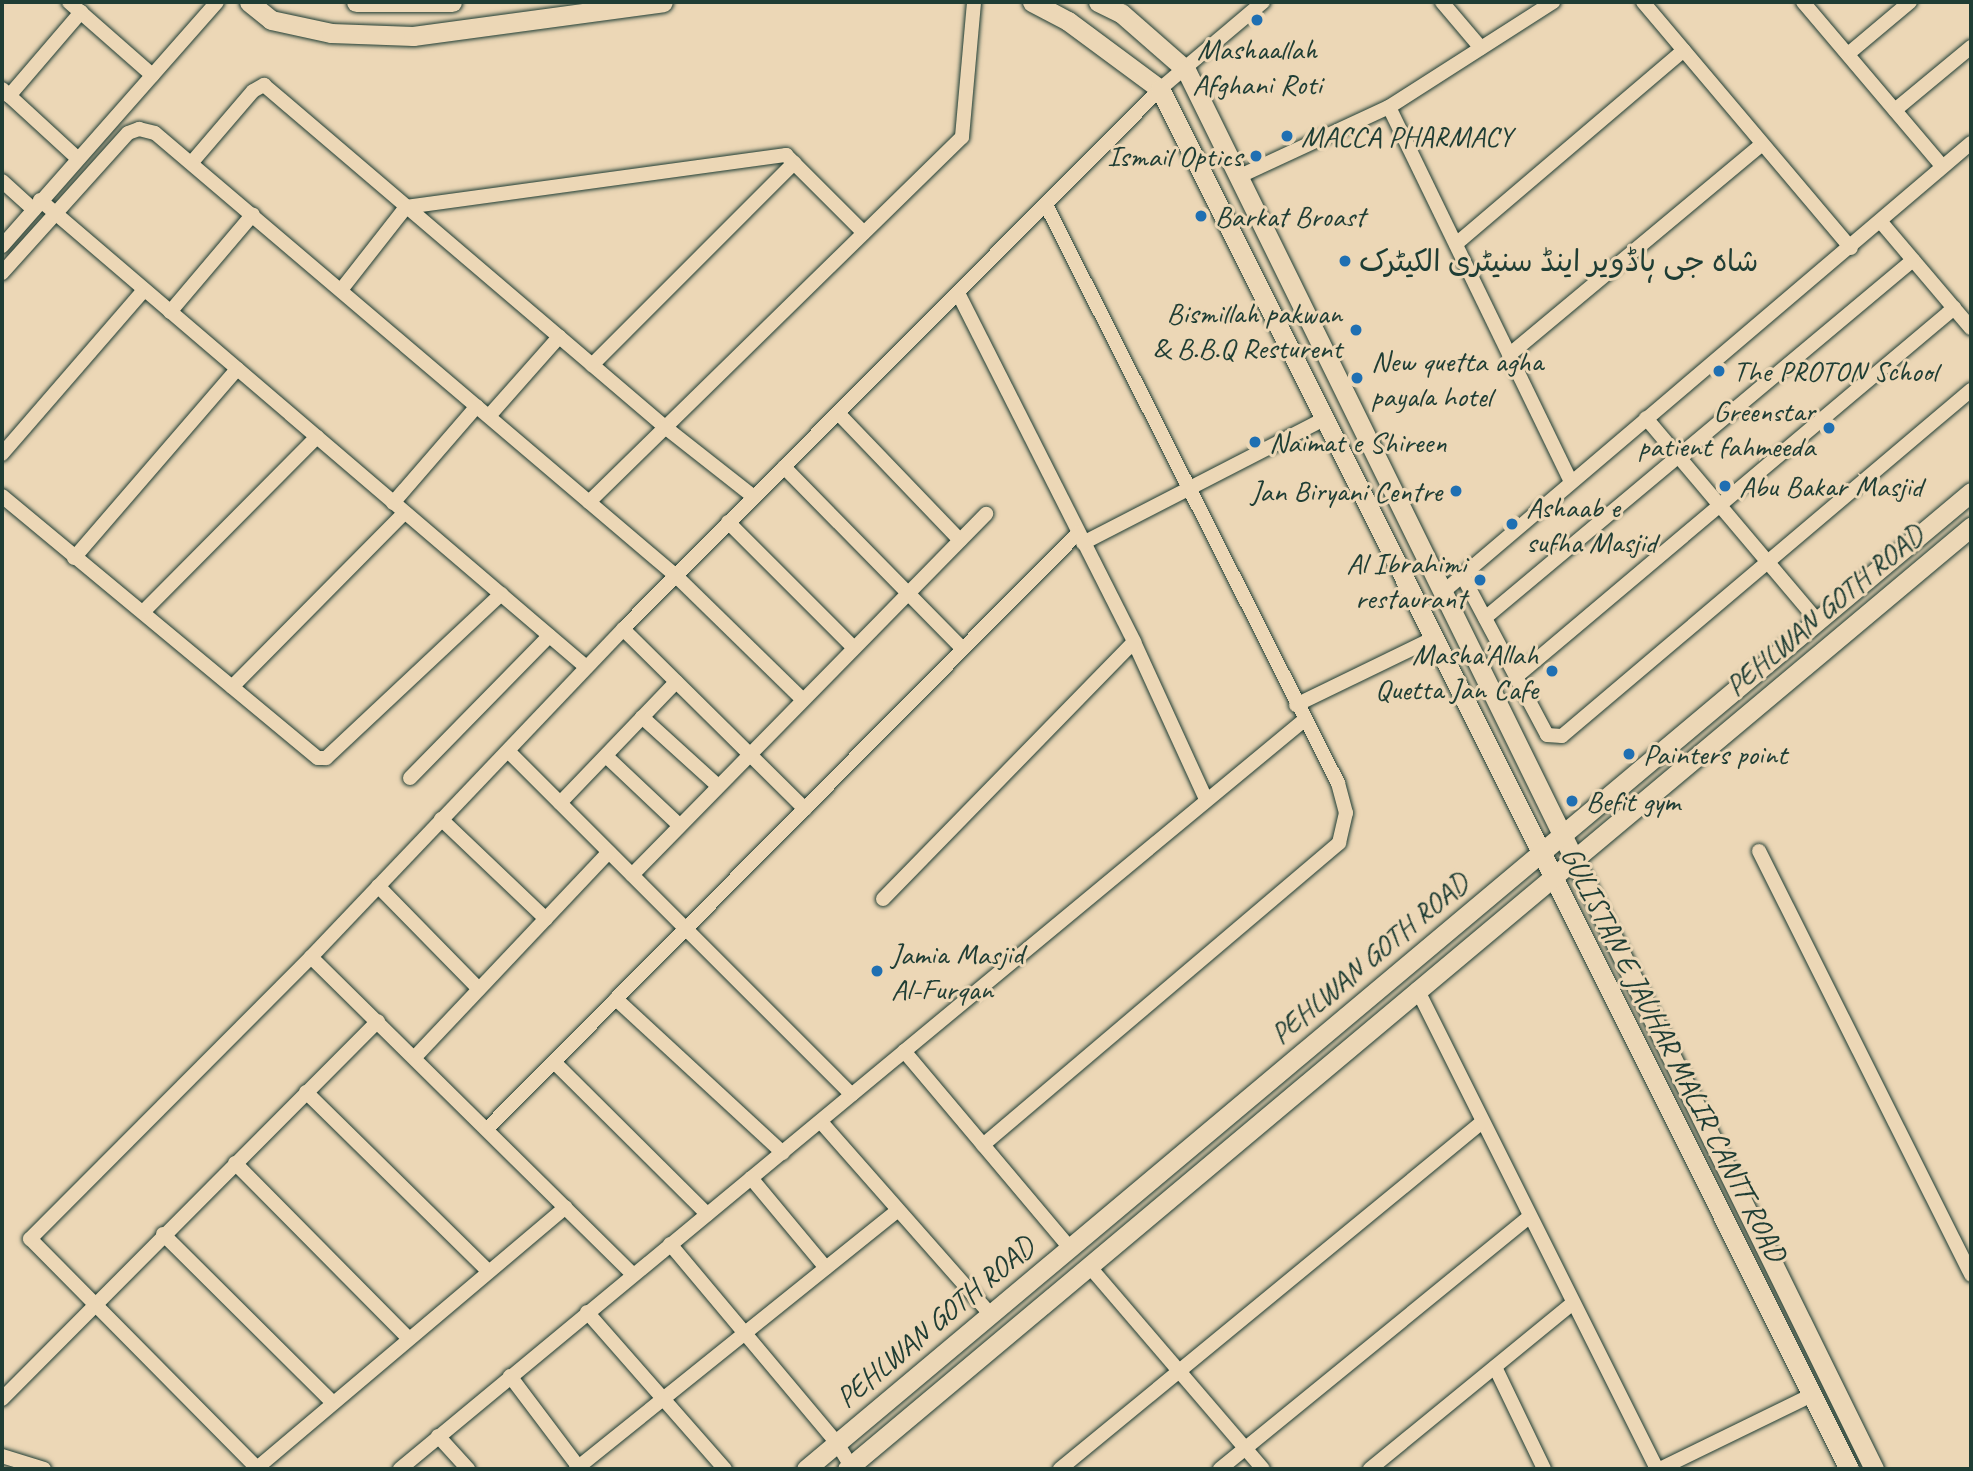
<!DOCTYPE html>
<html>
<head>
<meta charset="utf-8">
<style>
  body { margin:0 }
  #map { position:relative; width:1973px; height:1471px; overflow:hidden; background:#ecd7b6; font-family:Caveat,"Playpen Sans Arabic",sans-serif }
  div>[style] { position:absolute }
  .roads { filter:drop-shadow(0 0 2px #1f3d34) drop-shadow(0 0 2px #1f3d34) }
  .street>* { height:14px; margin:-7px; padding:0 7px; transform-origin:7px; border-radius:7px; background:#ecd7b6 }
  .secondary>* { height:19px; margin:-9.5px; padding:0 9.5px; transform-origin:9.5px; border-radius:9.5px; background:#ecd7b6 }
  .dots>* { width:19px; height:19px; translate:-50% -50%; box-sizing:border-box; border:4px solid #ecd7b6; border-radius:50% }
  span { translate:-50% -50%; white-space:nowrap; text-align:center; line-height:1.15; -webkit-text-stroke:6px #ecd7b6; paint-order:stroke }
  .poi-label { font-size:30px; color:#1f3d34 }
  .left { translate:0 -50%; text-align:left }
  .right { translate:-100% -50%; text-align:right }
  .street-label { font-size:30px; color:#1f3d34 }
  .frame { position:absolute; inset:0; border:4px solid #1f3d34; pointer-events:none }
</style>
</head>
<body>
<div id="map">
  <div class="roads">
    <div class="street">
      <i style="left:69px;top:2px;width:111px;rotate:41.3deg"></i>
      <i style="left:1442px;top:2px;width:60px;rotate:49.7deg"></i>
      <i style="left:1643px;top:2px;width:322px;rotate:49.8deg"></i>
      <i style="left:1803px;top:2px;width:215px;rotate:49.7deg"></i>
      <i style="left:1848px;top:54px;width:81px;rotate:-40deg"></i>
      <i style="left:2px;top:89px;width:103px;rotate:42.6deg"></i>
      <i style="left:9px;top:96px;width:111px;rotate:-49.4deg"></i>
      <i style="left:1389px;top:107px;width:416px;rotate:64.1deg"></i>
      <i style="left:1895px;top:110px;width:99px;rotate:-39.7deg"></i>
      <i style="left:193px;top:161px;width:92px;rotate:-49.4deg"></i>
      <i style="left:253px;top:91px;width:13px;rotate:-29deg"></i>
      <i style="left:264px;top:85px;width:527px;rotate:40.46deg"></i>
      <i style="left:665px;top:427px;width:113px;rotate:38.2deg"></i>
      <i style="left:1238px;top:177px;width:166px;rotate:-24.9deg"></i>
      <i style="left:1389px;top:107px;width:195px;rotate:-32.6deg"></i>
      <i style="left:2px;top:181px;width:43px;rotate:42.2deg"></i>
      <i style="left:40px;top:200px;width:718px;rotate:40.54deg"></i>
      <i style="left:1881px;top:222px;width:139px;rotate:49.7deg"></i>
      <i style="left:1456px;top:244px;width:299px;rotate:-40.4deg"></i>
      <i style="left:2px;top:246px;width:325px;rotate:-48.6deg"></i>
      <i style="left:2px;top:273px;width:188px;rotate:-48deg"></i>
      <i style="left:128px;top:133px;width:12px;rotate:-20deg"></i>
      <i style="left:139px;top:129px;width:16px;rotate:14deg"></i>
      <i style="left:155px;top:133px;width:684px;rotate:40.37deg"></i>
      <i style="left:676px;top:576px;width:177px;rotate:44.3deg"></i>
      <i style="left:341px;top:290px;width:105px;rotate:-51.9deg"></i>
      <i style="left:406px;top:207px;width:384px;rotate:-7.8deg"></i>
      <i style="left:786px;top:155px;width:110px;rotate:45deg"></i>
      <i style="left:959px;top:295px;width:389px;rotate:63.2deg"></i>
      <i style="left:1134px;top:642px;width:173px;rotate:65.4deg"></i>
      <i style="left:170px;top:312px;width:128px;rotate:-49.7deg"></i>
      <i style="left:1509px;top:355px;width:329px;rotate:-39.8deg"></i>
      <i style="left:592px;top:365px;width:286px;rotate:-45deg"></i>
      <i style="left:839px;top:414px;width:175px;rotate:46.2deg"></i>
      <i style="left:489px;top:416px;width:106px;rotate:-48.5deg"></i>
      <i style="left:1646px;top:418px;width:265px;rotate:49.8deg"></i>
      <i style="left:2px;top:454px;width:217px;rotate:-49.1deg"></i>
      <i style="left:784px;top:467px;width:254px;rotate:45.5deg"></i>
      <i style="left:2px;top:496px;width:410px;rotate:39.7deg"></i>
      <i style="left:318px;top:758px;width:8px"></i>
      <i style="left:326px;top:758px;width:240px;rotate:-43.1deg"></i>
      <i style="left:589px;top:502px;width:522px;rotate:-44.38deg"></i>
      <i style="left:962px;top:137px;width:136px;rotate:-84.9deg"></i>
      <i style="left:393px;top:503px;width:128px;rotate:-49.1deg"></i>
      <i style="left:728px;top:522px;width:178px;rotate:45deg"></i>
      <i style="left:1083px;top:543px;width:269px;rotate:-27.2deg"></i>
      <i style="left:74px;top:558px;width:250px;rotate:-49.2deg"></i>
      <i style="left:1462px;top:575px;width:181px;rotate:62deg"></i>
      <i style="left:1547px;top:735px;width:15px;rotate:4deg"></i>
      <i style="left:1562px;top:736px;width:536px;rotate:-40.23deg"></i>
      <i style="left:1443px;top:592px;width:693px;rotate:-40.38deg"></i>
      <i style="left:143px;top:612px;width:247px;rotate:-45.2deg"></i>
      <i style="left:1485px;top:618px;width:558px;rotate:-39.91deg"></i>
      <i style="left:623px;top:629px;width:256px;rotate:44.7deg"></i>
      <i style="left:1516px;top:677px;width:573px;rotate:-40.11deg"></i>
      <i style="left:232px;top:687px;width:245px;rotate:-45.3deg"></i>
      <i style="left:1296px;top:705px;width:153px;rotate:-25.9deg"></i>
      <i style="left:642px;top:717px;width:101px;rotate:42.2deg"></i>
      <i style="left:508px;top:751px;width:486px;rotate:45deg"></i>
      <i style="left:606px;top:756px;width:100px;rotate:43.4deg"></i>
      <i style="left:410px;top:778px;width:199px;rotate:-45.6deg"></i>
      <i style="left:560px;top:803px;width:168px;rotate:-46.2deg"></i>
      <i style="left:441px;top:819px;width:145px;rotate:43.6deg"></i>
      <i style="left:1759px;top:851px;width:474px;rotate:63.4deg"></i>
      <i style="left:632px;top:875px;width:506px;rotate:-45.56deg"></i>
      <i style="left:378px;top:886px;width:144px;rotate:45.6deg"></i>
      <i style="left:883px;top:899px;width:359px;rotate:-45.7deg"></i>
      <i style="left:311px;top:957px;width:452px;rotate:44.6deg"></i>
      <i style="left:1417px;top:989px;width:537px;rotate:63.43deg"></i>
      <i style="left:616px;top:999px;width:227px;rotate:42.7deg"></i>
      <i style="left:904px;top:1051px;width:256px;rotate:49.9deg"></i>
      <i style="left:415px;top:1057px;width:282px;rotate:-46.6deg"></i>
      <i style="left:554px;top:1062px;width:216px;rotate:44.8deg"></i>
      <i style="left:306px;top:1092px;width:255px;rotate:44.5deg"></i>
      <i style="left:821px;top:1122px;width:256px;rotate:48.6deg"></i>
      <i style="left:488px;top:1128px;width:838px;rotate:-45.24deg"></i>
      <i style="left:983px;top:1145px;width:467px;rotate:-40.3deg"></i>
      <i style="left:1339px;top:843px;width:31px;rotate:-77deg"></i>
      <i style="left:1346px;top:813px;width:31px;rotate:-105deg"></i>
      <i style="left:1338px;top:783px;width:648px;rotate:-116.8deg"></i>
      <i style="left:235px;top:1163px;width:245px;rotate:45.3deg"></i>
      <i style="left:751px;top:1178px;width:117px;rotate:50.2deg"></i>
      <i style="left:163px;top:1234px;width:238px;rotate:44.8deg"></i>
      <i style="left:670px;top:1244px;width:260px;rotate:50deg"></i>
      <i style="left:837px;top:1443px;width:27px;rotate:59deg"></i>
      <i style="left:1089px;top:1266px;width:267px;rotate:49.4deg"></i>
      <i style="left:587px;top:1312px;width:209px;rotate:48.7deg"></i>
      <i style="left:1495px;top:1367px;width:113px;rotate:64.3deg"></i>
      <i style="left:510px;top:1376px;width:116px;rotate:53deg"></i>
      <i style="left:2px;top:1399px;width:533px;rotate:-45.15deg"></i>
      <i style="left:438px;top:1436px;width:45px;rotate:47.7deg"></i>
      <i style="left:2px;top:1456px;width:44px;rotate:17.2deg"></i>
      <i style="left:257px;top:1468px;width:404px;rotate:-40.2deg"></i>
      <i style="left:258px;top:1469px;width:324px;rotate:-134.7deg"></i>
      <i style="left:30px;top:1239px;width:398px;rotate:-45.1deg"></i>
      <i style="left:311px;top:957px;width:453px;rotate:-46.4deg"></i>
      <i style="left:623px;top:629px;width:762px;rotate:-45.16deg"></i>
      <i style="left:1160px;top:89px;width:135px;rotate:-40.2deg"></i>
      <i style="left:400px;top:1469px;width:1174px;rotate:-39.64deg"></i>
      <i style="left:576px;top:1469px;width:412px;rotate:-38.8deg"></i>
      <i style="left:1060px;top:1469px;width:545px;rotate:-39.42deg"></i>
      <i style="left:1220px;top:1469px;width:399px;rotate:-39.2deg"></i>
      <i style="left:1370px;top:1469px;width:262px;rotate:-39.3deg"></i>
      <i style="left:1660px;top:1469px;width:169px;rotate:-26deg"></i>
    </div>
    <div class="secondary">
      <i style="left:249px;top:2px;width:28px;rotate:39deg"></i>
      <i style="left:271px;top:20px;width:61px;rotate:12.2deg"></i>
      <i style="left:331px;top:33px;width:82px;rotate:2.1deg"></i>
      <i style="left:413px;top:36px;width:252px;rotate:-7.7deg"></i>
      <i style="left:356px;top:2px;width:96px"></i>
      <i style="left:1032px;top:2px;width:41px;rotate:27.8deg"></i>
      <i style="left:1068px;top:21px;width:114px;rotate:36.5deg"></i>
      <i style="left:1160px;top:89px;width:1542px;rotate:63.47deg"></i>
      <i style="left:1098px;top:2px;width:25px;rotate:26deg"></i>
      <i style="left:1121px;top:13px;width:86px;rotate:41.2deg"></i>
      <i style="left:1186px;top:70px;width:1559px;rotate:63.81deg"></i>
      <i style="left:806px;top:1469px;width:1520px;rotate:-39.98deg"></i>
      <i style="left:847px;top:1469px;width:1467px;rotate:-39.97deg"></i>
    </div>
  </div>
  <div class="dots">
    <i style="left:1257px;top:20px;background:#1f6fb2"></i>
    <i style="left:1287px;top:136px;background:#1f6fb2"></i>
    <i style="left:1256px;top:156px;background:#1f6fb2"></i>
    <i style="left:1201px;top:216px;background:#1f6fb2"></i>
    <i style="left:1345px;top:261px;background:#1f6fb2"></i>
    <i style="left:1356px;top:330px;background:#1f6fb2"></i>
    <i style="left:1719px;top:371px;background:#1f6fb2"></i>
    <i style="left:1357px;top:378px;background:#1f6fb2"></i>
    <i style="left:1829px;top:428px;background:#1f6fb2"></i>
    <i style="left:1255px;top:442px;background:#1f6fb2"></i>
    <i style="left:1725px;top:486px;background:#1f6fb2"></i>
    <i style="left:1456px;top:491px;background:#1f6fb2"></i>
    <i style="left:1512px;top:524px;background:#1f6fb2"></i>
    <i style="left:1480px;top:580px;background:#1f6fb2"></i>
    <i style="left:1552px;top:671px;background:#1f6fb2"></i>
    <i style="left:1629px;top:754px;background:#1f6fb2"></i>
    <i style="left:1572px;top:801px;background:#1f6fb2"></i>
    <i style="left:877px;top:971px;background:#1f6fb2"></i>
  </div>
  <div class="poi-label">
    <span style="left:1257px;top:66px">Mashaallah<br>Afghani Roti</span>
    <span class="left" style="left:1301px;top:136px">MACCA PHARMACY</span>
    <span class="right" style="left:1242px;top:156px">Ismail Optics</span>
    <span class="left" style="left:1215px;top:216px">Barkat Broast</span>
    <span class="left" style="left:1359px;top:261px">شاہ جی ہاڈویر اینڈ سنیٹری الکیٹرک</span>
    <span class="right" style="left:1342px;top:330px">Bismillah pakwan<br>&amp; B.B.Q Resturent</span>
    <span class="left" style="left:1371px;top:378px">New quetta agha<br>payala hotel</span>
    <span class="left" style="left:1733px;top:371px">The PROTON School</span>
    <span class="right" style="left:1815px;top:428px">Greenstar<br>patient fahmeeda</span>
    <span class="left" style="left:1269px;top:442px">Naimat e Shireen</span>
    <span class="left" style="left:1739px;top:486px">Abu Bakar Masjid</span>
    <span class="right" style="left:1442px;top:491px">Jan Biryani Centre</span>
    <span class="left" style="left:1526px;top:524px">Ashaab e<br>sufha Masjid</span>
    <span class="right" style="left:1466px;top:580px">Al Ibrahimi<br>restaurant</span>
    <span class="right" style="left:1538px;top:671px">Masha'Allah<br>Quetta Jan Cafe</span>
    <span class="left" style="left:1643px;top:754px">Painters point</span>
    <span class="left" style="left:1586px;top:801px">Befit gym</span>
    <span class="left" style="left:891px;top:971px">Jamia Masjid<br>Al-Furqan</span>
  </div>
  <div class="street-label">
    <span style="left:1824px;top:610px;rotate:-40deg">PEHLWAN GOTH ROAD</span>
    <span style="left:1369px;top:958px;rotate:-40deg">PEHLWAN GOTH ROAD</span>
    <span style="left:1674px;top:1054px;rotate:63deg">GULISTAN E JAUHAR MALIR CANTT ROAD</span>
    <span style="left:935px;top:1322px;rotate:-40deg">PEHLWAN GOTH ROAD</span>
  </div>
  <div class="frame"></div>
</div>
</body>
</html>
